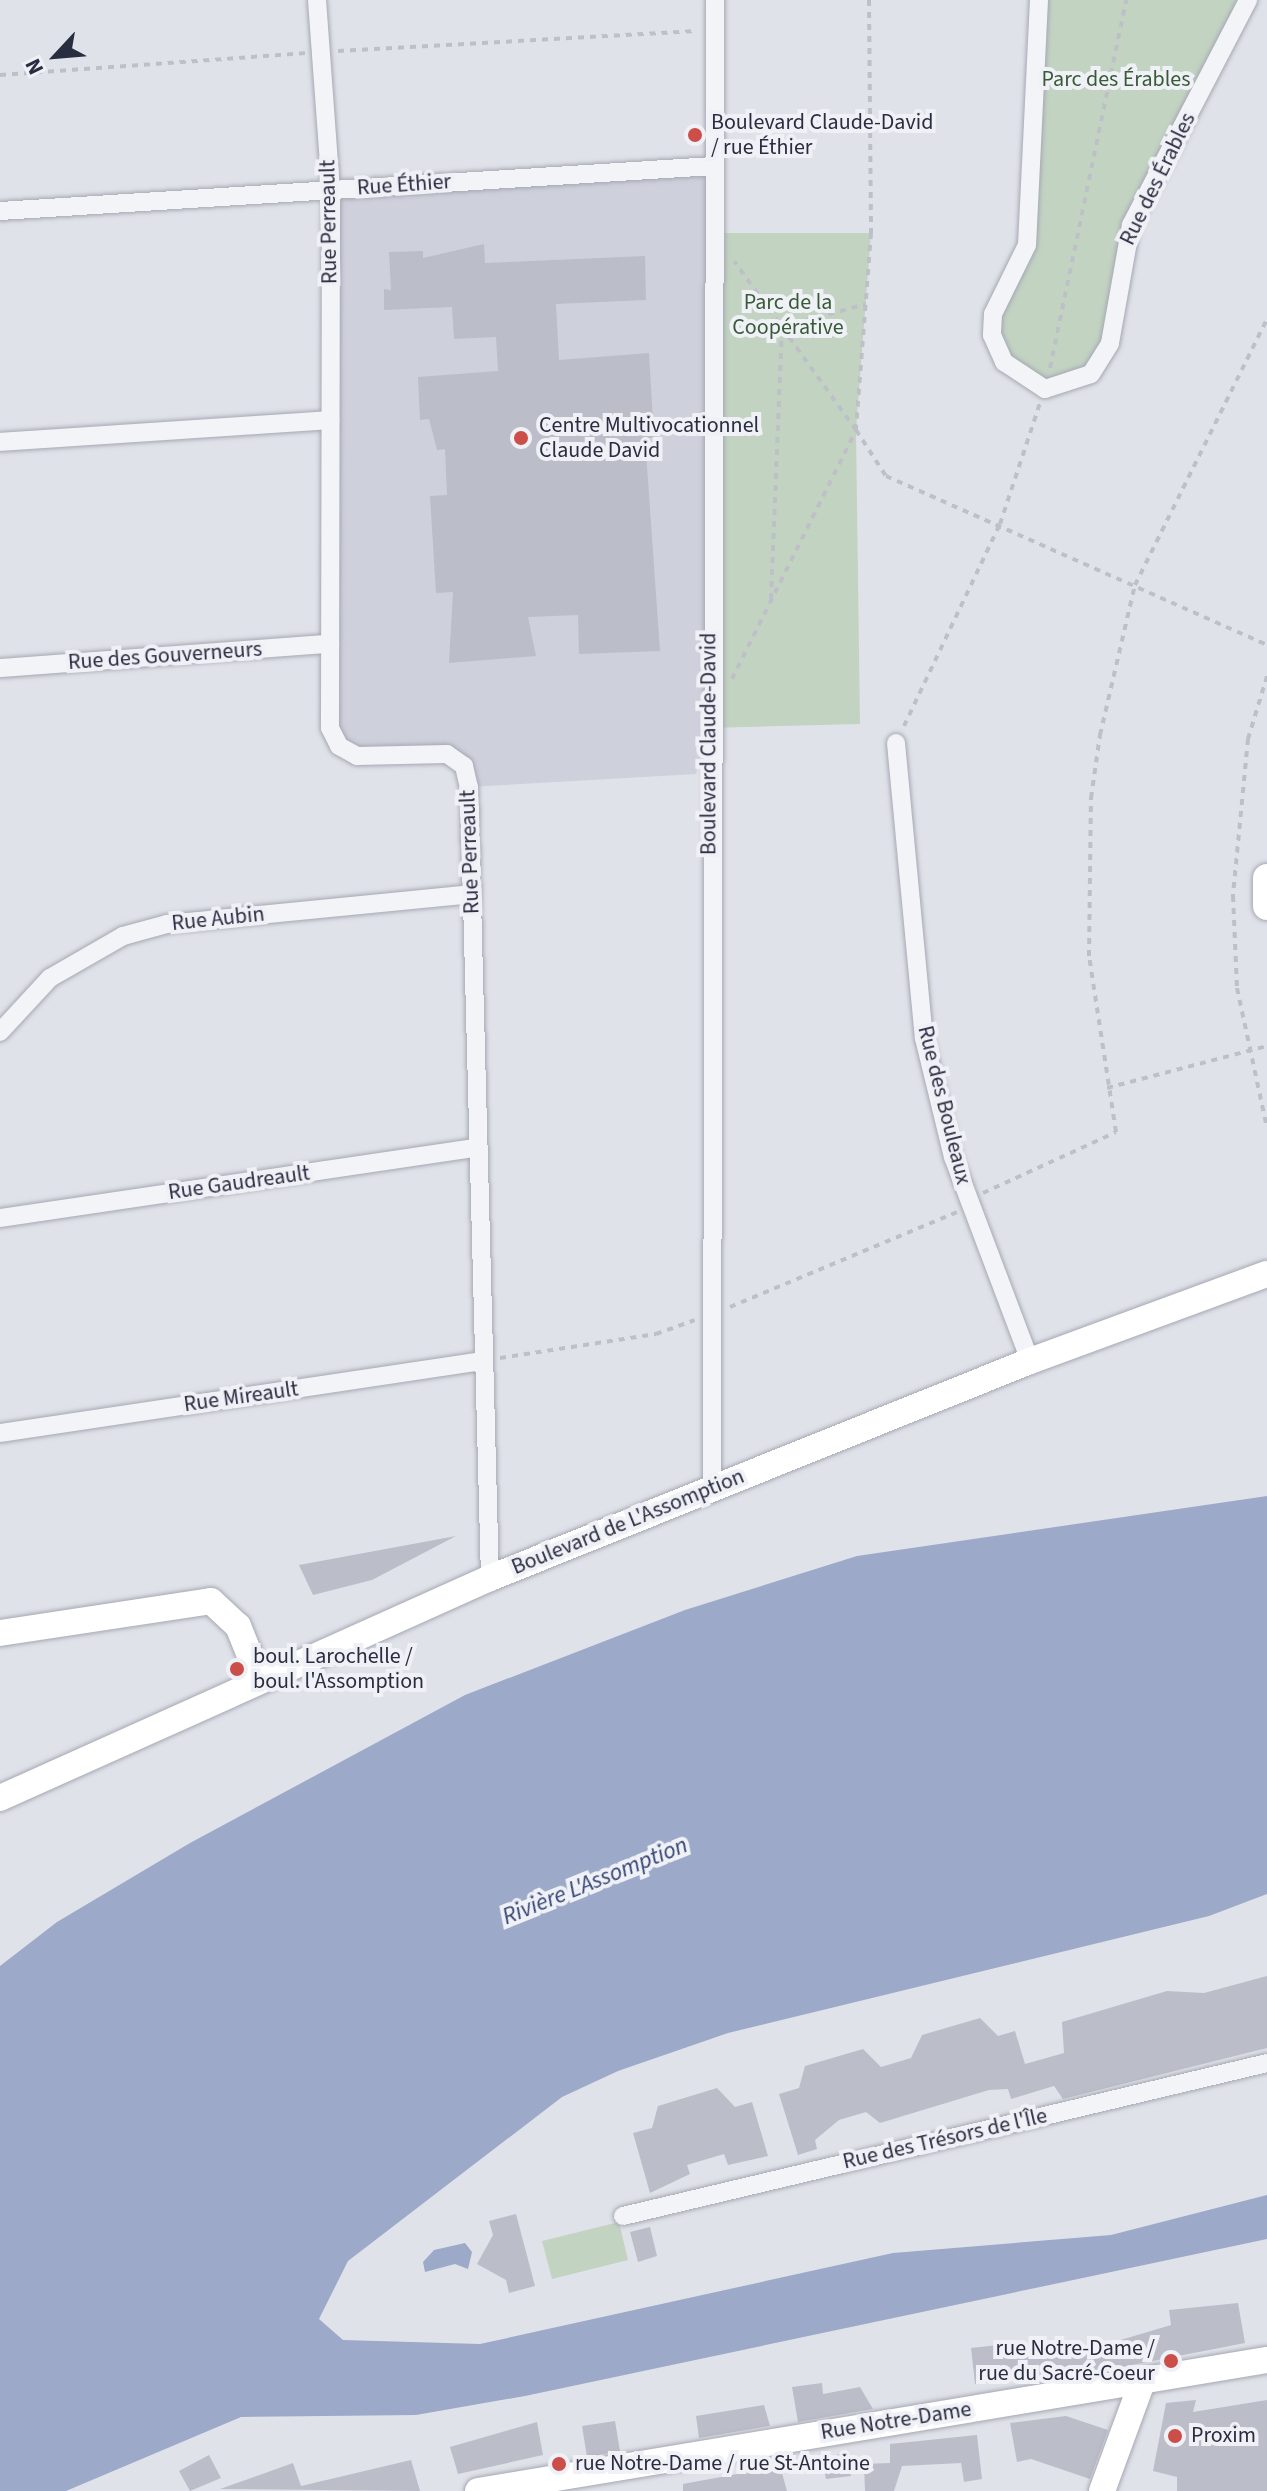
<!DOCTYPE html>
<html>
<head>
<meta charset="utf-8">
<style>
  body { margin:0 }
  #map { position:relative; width:1267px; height:2491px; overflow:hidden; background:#e0e2e9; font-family:"Source Sans 3",sans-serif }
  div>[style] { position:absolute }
  .built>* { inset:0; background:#ced1db }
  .green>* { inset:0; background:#c3d3c2 }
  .water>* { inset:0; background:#9ca9c8 }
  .building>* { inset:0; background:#bbbdc9 }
  .path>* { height:4px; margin-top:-2px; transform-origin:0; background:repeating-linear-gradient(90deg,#bec0c7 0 6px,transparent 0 12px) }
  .roads { filter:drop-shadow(0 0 2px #a5a8b3) drop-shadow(0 0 2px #a5a8b3) }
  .street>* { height:18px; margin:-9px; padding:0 9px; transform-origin:9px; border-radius:9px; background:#f3f4f7 }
  .secondary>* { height:26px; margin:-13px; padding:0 13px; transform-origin:13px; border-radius:13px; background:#fff }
  .primary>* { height:28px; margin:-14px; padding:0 14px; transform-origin:14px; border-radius:14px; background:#fff }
  .dots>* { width:22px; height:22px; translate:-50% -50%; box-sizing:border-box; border:4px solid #f0f1f6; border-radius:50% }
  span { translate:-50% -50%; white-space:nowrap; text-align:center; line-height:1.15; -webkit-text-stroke:8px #f0f1f6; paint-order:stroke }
  .park-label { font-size:22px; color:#375b37 }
  .poi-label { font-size:22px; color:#292d40 }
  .left { translate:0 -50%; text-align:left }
  .right { translate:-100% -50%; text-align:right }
  .street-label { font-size:22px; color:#292d40 }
  .water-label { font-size:24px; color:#344473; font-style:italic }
  .north { position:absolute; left:16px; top:16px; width:80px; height:80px; -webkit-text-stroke:6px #f0f1f6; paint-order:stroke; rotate:244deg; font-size:22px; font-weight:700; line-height:32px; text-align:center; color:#292d40 }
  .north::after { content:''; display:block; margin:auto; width:28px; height:36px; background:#292d40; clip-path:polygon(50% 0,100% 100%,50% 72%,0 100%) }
</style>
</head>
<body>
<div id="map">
  <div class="built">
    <i style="clip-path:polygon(713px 166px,708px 728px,696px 774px,469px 787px,464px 766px,339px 746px,331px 190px)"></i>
  </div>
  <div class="green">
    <i style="clip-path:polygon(1039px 0,1248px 0,1131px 225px,1110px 343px,1091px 374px,1045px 389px,1004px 362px,993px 314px,1027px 245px)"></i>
    <i style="clip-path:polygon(713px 233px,871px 233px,856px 430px,860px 724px,708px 728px)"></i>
    <i style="clip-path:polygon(619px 2222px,628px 2260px,552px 2279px,542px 2241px)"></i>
  </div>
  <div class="water">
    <i style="clip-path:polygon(1267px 1496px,1267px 1894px,1209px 1916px,728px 2033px,618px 2071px,562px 2097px,348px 2261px,319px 2319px,343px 2340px,480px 2344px,893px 2253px,1111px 2235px,1267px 2195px,1267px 2239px,525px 2396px,416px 2415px,241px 2417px,66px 2491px,0 2491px,0 1966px,57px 1922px,190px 1843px,465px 1695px,685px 1610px,857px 1556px)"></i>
    <i style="clip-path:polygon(465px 2243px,472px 2252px,468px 2269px,455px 2264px,425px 2272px,423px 2262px,434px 2250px)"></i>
  </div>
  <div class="building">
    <i style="clip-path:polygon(484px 244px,485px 263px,645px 256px,646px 300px,556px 304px,559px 360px,649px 353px,654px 438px,645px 438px,660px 651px,579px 654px,578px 615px,528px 617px,536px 656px,449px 663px,453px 592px,436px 593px,430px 496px,447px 495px,445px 449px,437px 450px,429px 419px,420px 420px,418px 377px,498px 371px,496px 337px,454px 339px,452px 307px,384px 310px,384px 289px,391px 290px,389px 252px,423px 251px,423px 258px)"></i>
    <i style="clip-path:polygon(456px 1536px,372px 1580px,313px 1595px,299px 1565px)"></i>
    <i style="clip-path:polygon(1267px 1976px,1267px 2048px,1063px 2099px,1054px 2086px,1011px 2099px,1008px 2089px,989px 2090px,880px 2123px,866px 2112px,839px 2120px,815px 2140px,817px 2149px,798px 2155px,779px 2094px,799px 2088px,805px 2066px,863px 2049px,881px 2067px,911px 2058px,922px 2035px,980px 2018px,998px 2036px,1015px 2031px,1025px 2064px,1064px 2053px,1062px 2022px,1167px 1991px,1204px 1993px)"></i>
    <i style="clip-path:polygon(717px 2088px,735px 2107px,752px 2102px,768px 2156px,728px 2165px,724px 2154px,687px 2165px,690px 2174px,650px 2193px,633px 2133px,652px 2128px,658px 2106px)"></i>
    <i style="clip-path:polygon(516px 2214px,535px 2286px,509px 2293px,506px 2280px,477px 2264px,493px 2235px,489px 2221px)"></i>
    <i style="clip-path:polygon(650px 2227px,657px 2256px,638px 2262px,630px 2232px)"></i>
    <i style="clip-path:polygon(1238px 2303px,1245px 2343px,1106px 2370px,975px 2384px,971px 2348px,1016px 2343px,1018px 2356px,1087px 2350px,1171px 2325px,1169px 2310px)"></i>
    <i style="clip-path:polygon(822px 2383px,823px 2394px,860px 2387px,873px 2409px,798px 2422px,792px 2387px)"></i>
    <i style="clip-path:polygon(1196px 2400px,1193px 2412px,1267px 2400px,1267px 2491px,1177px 2491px,1177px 2477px,1153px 2471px,1166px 2403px)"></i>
    <i style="clip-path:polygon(764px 2405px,770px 2426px,699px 2438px,696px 2416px)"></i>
    <i style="clip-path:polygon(1066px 2416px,1108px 2430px,1090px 2479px,1031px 2459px,1017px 2462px,1010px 2423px)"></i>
    <i style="clip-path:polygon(615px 2421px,620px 2451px,587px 2457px,582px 2426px)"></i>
    <i style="clip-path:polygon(537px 2422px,543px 2455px,458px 2474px,450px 2447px)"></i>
    <i style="clip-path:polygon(977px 2435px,982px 2479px,964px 2482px,961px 2463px,902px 2466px,894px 2491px,865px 2491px,864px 2464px,890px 2463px,890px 2444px)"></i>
    <i style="clip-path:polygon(848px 2453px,851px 2476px,826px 2479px,822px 2457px)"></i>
    <i style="clip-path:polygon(209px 2455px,221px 2478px,190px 2491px,179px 2471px)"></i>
    <i style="clip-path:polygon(411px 2460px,420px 2491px,220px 2489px,293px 2463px,301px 2486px)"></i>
    <i style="clip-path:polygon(780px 2466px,787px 2491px,683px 2491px,683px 2484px)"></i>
  </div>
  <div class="path">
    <i style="left:869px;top:0;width:233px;rotate:89.5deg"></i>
    <i style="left:871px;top:233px;width:198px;rotate:94.4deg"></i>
    <i style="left:856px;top:430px;width:55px;rotate:56.9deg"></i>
    <i style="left:886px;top:476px;width:417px;rotate:23.9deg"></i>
    <i style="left:338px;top:51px;width:359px;rotate:-3.2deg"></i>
    <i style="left:0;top:75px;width:306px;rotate:-4.1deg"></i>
    <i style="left:1050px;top:368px;width:376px;rotate:-78.3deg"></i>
    <i style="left:771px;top:599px;width:272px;rotate:-87.7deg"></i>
    <i style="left:782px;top:327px;width:87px;rotate:-15.3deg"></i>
    <i style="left:1267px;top:676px;width:66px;rotate:106.8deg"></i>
    <i style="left:1248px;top:739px;width:158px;rotate:95.5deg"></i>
    <i style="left:1233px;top:896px;width:92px;rotate:87.5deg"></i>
    <i style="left:1237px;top:988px;width:143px;rotate:77.9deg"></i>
    <i style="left:732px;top:679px;width:278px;rotate:-63.5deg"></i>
    <i style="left:856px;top:430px;width:208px;rotate:-125.8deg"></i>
    <i style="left:904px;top:726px;width:224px;rotate:-64.6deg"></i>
    <i style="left:1000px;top:524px;width:127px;rotate:-71.7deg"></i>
    <i style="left:1107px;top:1088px;width:165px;rotate:-14.7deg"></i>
    <i style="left:983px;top:1193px;width:146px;rotate:-24.6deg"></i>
    <i style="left:1116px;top:1132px;width:178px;rotate:-98.7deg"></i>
    <i style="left:1089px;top:956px;width:158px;rotate:-89.3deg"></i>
    <i style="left:1091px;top:798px;width:64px;rotate:-81.9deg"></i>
    <i style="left:1100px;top:735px;width:154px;rotate:-76.9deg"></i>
    <i style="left:1135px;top:585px;width:297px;rotate:-63.6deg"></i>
    <i style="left:730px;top:1307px;width:246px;rotate:-22.7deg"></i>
    <i style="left:500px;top:1358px;width:158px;rotate:-8.7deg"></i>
    <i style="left:656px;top:1334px;width:41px;rotate:-19.7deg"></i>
  </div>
  <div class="roads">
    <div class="street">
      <i style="left:317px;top:0;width:191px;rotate:85.8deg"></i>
      <i style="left:331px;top:190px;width:538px;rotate:90.11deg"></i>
      <i style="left:330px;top:728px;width:20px;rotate:63deg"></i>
      <i style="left:339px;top:746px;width:21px;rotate:29deg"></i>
      <i style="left:357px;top:756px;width:90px;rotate:-1.3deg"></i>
      <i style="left:447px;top:754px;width:21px;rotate:35deg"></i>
      <i style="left:464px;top:766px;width:22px;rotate:77deg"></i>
      <i style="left:469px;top:787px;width:791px;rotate:88.48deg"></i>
      <i style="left:1039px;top:0;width:245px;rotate:92.8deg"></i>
      <i style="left:1027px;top:245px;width:77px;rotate:116.2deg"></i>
      <i style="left:993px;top:314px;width:21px;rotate:93deg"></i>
      <i style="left:992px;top:335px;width:30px;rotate:66deg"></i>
      <i style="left:1004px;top:362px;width:49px;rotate:33.4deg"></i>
      <i style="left:1045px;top:389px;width:48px;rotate:-18.1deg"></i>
      <i style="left:1091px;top:374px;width:36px;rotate:-58deg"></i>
      <i style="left:1110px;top:343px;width:120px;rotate:-79.9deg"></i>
      <i style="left:1131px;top:225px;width:254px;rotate:-62.5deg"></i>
      <i style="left:0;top:211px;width:714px;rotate:-3.61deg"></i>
      <i style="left:0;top:442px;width:331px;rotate:-3.8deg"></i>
      <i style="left:0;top:668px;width:331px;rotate:-4.2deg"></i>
      <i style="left:896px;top:743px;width:296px;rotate:84.6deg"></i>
      <i style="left:924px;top:1038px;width:122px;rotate:76.3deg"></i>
      <i style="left:953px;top:1157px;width:218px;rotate:69.3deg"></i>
      <i style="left:0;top:1032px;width:74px;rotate:-47.2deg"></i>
      <i style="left:50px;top:978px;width:84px;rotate:-29.9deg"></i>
      <i style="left:123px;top:936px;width:46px;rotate:-15.3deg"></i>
      <i style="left:167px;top:924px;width:306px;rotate:-5.6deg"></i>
      <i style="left:0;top:1218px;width:483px;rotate:-8.4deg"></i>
      <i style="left:0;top:1433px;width:488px;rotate:-8.5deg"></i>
      <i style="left:712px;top:1488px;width:1488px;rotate:-89.88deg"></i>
      <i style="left:623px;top:2216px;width:662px;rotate:-13.36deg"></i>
    </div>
    <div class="secondary">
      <i style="left:0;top:1633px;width:213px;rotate:-8.6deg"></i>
      <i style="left:211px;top:1601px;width:37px;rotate:43deg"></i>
      <i style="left:238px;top:1626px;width:56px;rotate:68deg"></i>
      <i style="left:0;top:1798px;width:537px;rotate:-24.18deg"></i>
      <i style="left:490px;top:1578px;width:582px;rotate:-21.89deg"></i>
      <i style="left:1030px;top:1361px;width:252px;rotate:-20.2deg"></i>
      <i style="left:478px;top:2491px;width:800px;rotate:-9.43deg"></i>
      <i style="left:1102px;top:2491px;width:116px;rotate:-69.8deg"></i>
    </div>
    <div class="primary">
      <i style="left:1267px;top:878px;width:28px;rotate:90deg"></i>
    </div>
  </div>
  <div class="dots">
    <i style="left:695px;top:135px;background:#cb4e48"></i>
    <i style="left:521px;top:438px;background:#cb4e48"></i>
    <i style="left:237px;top:1669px;background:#cb4e48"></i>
    <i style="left:1171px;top:2361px;background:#cb4e48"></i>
    <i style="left:1175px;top:2436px;background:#cb4e48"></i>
    <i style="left:559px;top:2464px;background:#cb4e48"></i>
  </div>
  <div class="park-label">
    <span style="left:1116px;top:80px">Parc des Érables</span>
    <span style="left:788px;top:315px">Parc de la<br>Coopérative</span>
  </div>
  <div class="poi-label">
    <span class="left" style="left:711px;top:135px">Boulevard Claude-David<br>/ rue Éthier</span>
    <span class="left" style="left:539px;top:438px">Centre Multivocationnel<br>Claude David</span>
    <span class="left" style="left:253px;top:1669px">boul. Larochelle /<br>boul. l'Assomption</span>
    <span class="right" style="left:1155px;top:2361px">rue Notre-Dame /<br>rue du Sacré-Coeur</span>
    <span class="left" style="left:1191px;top:2436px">Proxim</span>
    <span class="left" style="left:575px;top:2464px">rue Notre-Dame / rue St-Antoine</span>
  </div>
  <div class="street-label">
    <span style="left:1158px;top:179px;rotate:-64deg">Rue des Érables</span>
    <span style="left:404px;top:185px;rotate:-4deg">Rue Éthier</span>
    <span style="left:329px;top:222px;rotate:-91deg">Rue Perreault</span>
    <span style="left:165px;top:656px;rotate:-4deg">Rue des Gouverneurs</span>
    <span style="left:709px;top:744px;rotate:-90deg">Boulevard Claude-David</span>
    <span style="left:470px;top:852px;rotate:-92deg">Rue Perreault</span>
    <span style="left:218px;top:919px;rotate:-6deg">Rue Aubin</span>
    <span style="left:944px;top:1105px;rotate:76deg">Rue des Bouleaux</span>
    <span style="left:239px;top:1183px;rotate:-8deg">Rue Gaudreault</span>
    <span style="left:241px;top:1397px;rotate:-8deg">Rue Mireault</span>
    <span style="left:628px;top:1522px;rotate:-22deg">Boulevard de L'Assomption</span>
    <span style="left:945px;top:2139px;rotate:-13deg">Rue des Trésors de l'Île</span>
    <span style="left:896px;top:2421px;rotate:-9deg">Rue Notre-Dame</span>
  </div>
  <div class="water-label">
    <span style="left:595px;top:1881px;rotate:-22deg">Rivière L'Assomption</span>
  </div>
  <div class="north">N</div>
</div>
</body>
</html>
